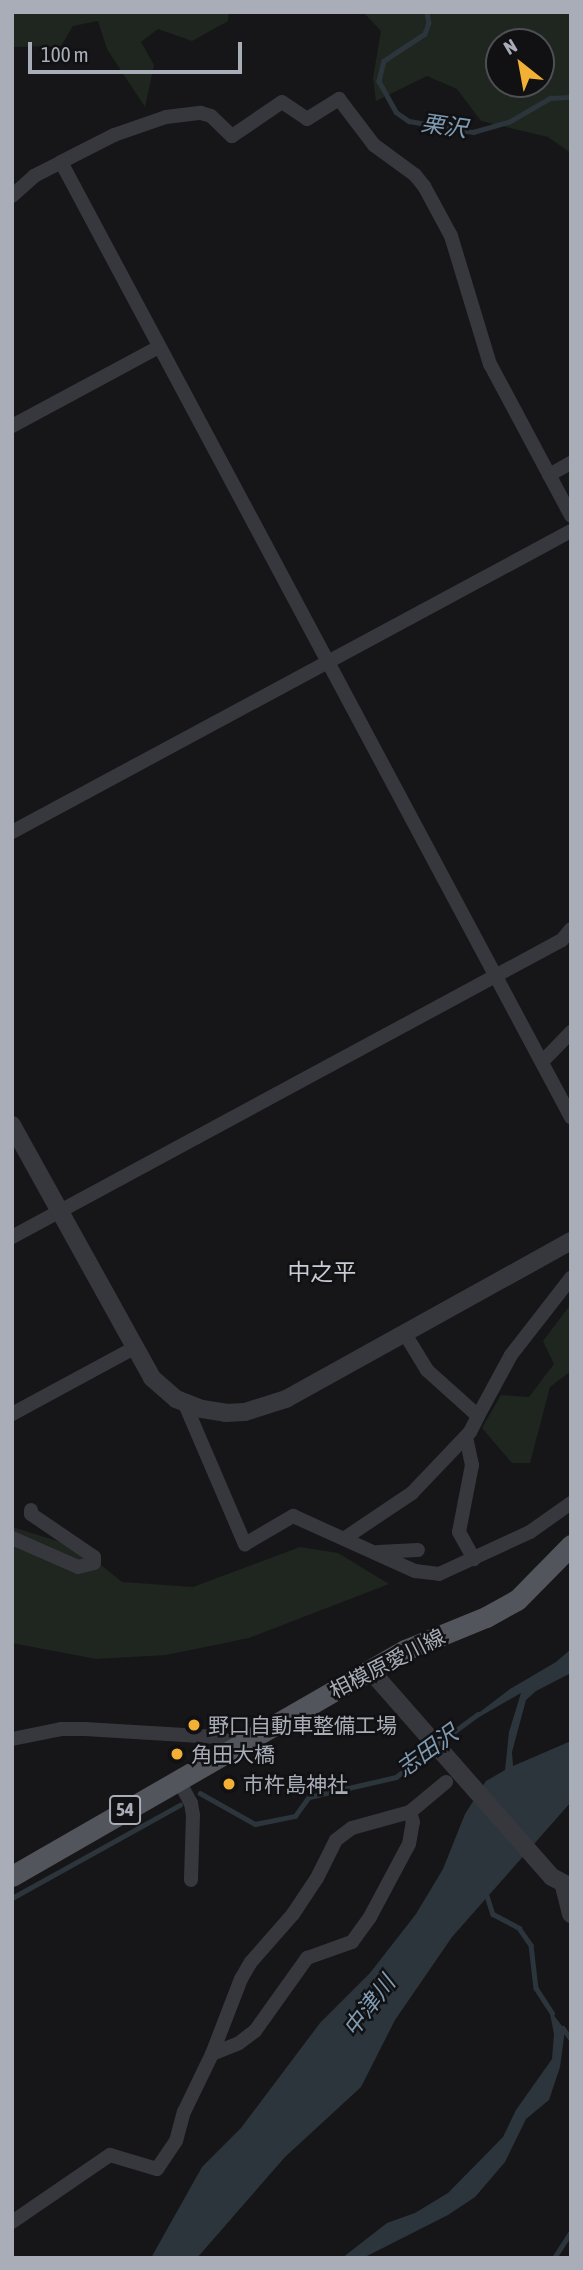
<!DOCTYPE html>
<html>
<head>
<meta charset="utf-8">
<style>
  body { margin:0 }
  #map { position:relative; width:583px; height:2270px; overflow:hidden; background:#161618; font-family:"Asap Condensed","Noto Sans JP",sans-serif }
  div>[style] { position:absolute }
  .green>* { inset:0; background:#1e261f }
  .water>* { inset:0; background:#2c353c }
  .stream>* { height:4.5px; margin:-2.25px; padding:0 2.25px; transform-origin:2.25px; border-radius:2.25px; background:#2c353c }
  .minor>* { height:14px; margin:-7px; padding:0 7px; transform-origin:7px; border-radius:7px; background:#37383d }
  .tertiary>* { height:18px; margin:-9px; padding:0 9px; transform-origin:9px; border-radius:9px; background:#37383d }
  .primary>* { height:21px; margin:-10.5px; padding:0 10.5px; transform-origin:10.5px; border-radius:10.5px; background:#53555c }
  .dots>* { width:19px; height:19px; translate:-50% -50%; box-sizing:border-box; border:4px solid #111113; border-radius:50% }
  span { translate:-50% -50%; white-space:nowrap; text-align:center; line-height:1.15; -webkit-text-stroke:5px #111113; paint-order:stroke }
  .shield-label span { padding:2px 5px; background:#111113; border:2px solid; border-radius:5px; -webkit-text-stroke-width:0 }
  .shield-label { font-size:19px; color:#a8adb8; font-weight:700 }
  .street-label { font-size:21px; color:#a8adb8 }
  .poi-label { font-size:21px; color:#a8adb8 }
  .left { translate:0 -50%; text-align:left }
  .water-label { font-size:23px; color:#7f9bb3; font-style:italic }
  .neighbourhood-label { font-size:23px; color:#c9ccd4 }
  .frame { position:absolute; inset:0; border:14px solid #a8adb8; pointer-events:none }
  .north { position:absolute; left:485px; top:28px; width:70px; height:70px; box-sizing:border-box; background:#111113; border:2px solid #4d4f55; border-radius:50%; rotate:329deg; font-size:19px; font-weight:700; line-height:28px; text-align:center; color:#a8adb8 }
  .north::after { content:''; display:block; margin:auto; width:24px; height:32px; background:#f2b134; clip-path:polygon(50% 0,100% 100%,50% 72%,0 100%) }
  .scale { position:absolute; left:28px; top:42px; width:214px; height:32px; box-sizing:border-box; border:4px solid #a8adb8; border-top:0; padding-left:9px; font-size:21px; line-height:24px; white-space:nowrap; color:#a8adb8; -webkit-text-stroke:5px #111113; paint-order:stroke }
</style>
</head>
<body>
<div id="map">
  <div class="green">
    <i style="clip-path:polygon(12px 12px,229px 12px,228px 21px,192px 41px,158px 29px,141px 42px,154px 65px,145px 107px,107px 49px,98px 21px,73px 26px,61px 46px,12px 47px)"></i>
    <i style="clip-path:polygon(evenodd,363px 12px,571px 12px,571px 153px,548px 137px,481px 121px,457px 89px,427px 76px,376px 101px,373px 78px,381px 31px,363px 12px,499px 42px,541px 42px,541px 84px,499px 84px,499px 42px)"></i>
    <i style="clip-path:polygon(571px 1304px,571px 1371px,550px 1387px,530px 1463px,512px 1463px,482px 1428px,501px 1395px,529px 1397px,554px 1364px,543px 1341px)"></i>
    <i style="clip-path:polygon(12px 1527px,80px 1548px,122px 1582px,193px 1587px,300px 1547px,338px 1553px,389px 1584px,249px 1638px,166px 1655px,96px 1659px,12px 1643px)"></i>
  </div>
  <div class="water">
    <i style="clip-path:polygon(571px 1649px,571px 1673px,536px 1691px,526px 1700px,512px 1752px,513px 1766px,571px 1741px,571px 1802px,452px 1937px,395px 2020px,361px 2087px,285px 2157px,197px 2258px,151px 2258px,202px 2167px,241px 2128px,320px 2023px,370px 1973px,416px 1914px,443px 1869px,465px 1814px,486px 1781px,505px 1770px,509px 1732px,521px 1693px,455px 1731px,510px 1689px,556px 1662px)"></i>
    <i style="clip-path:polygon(549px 2009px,565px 2030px,560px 2067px,549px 2100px,526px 2119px,505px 2162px,475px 2197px,448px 2215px,363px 2258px,342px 2258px,387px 2223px,415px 2213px,448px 2193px,503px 2137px,516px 2110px,552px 2059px,554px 2034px)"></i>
  </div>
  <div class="stream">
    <i style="left:427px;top:12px;width:11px;rotate:80deg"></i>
    <i style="left:429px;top:23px;width:12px;rotate:110deg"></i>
    <i style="left:425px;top:34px;width:49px;rotate:146.6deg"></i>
    <i style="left:384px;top:61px;width:21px;rotate:104deg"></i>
    <i style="left:379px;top:81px;width:35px;rotate:61deg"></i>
    <i style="left:396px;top:112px;width:16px;rotate:35deg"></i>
    <i style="left:409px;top:121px;width:65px;rotate:9.8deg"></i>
    <i style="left:473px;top:132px;width:37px;rotate:-16deg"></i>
    <i style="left:509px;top:122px;width:48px;rotate:-30.3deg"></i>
    <i style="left:550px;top:98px;width:21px;rotate:-3deg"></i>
    <i style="left:440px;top:1742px;width:47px;rotate:-36.4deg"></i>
    <i style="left:200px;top:1793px;width:63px;rotate:29.4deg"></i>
    <i style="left:255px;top:1824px;width:41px;rotate:-11.3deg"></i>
    <i style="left:295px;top:1816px;width:24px;rotate:-54deg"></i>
    <i style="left:309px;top:1797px;width:89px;rotate:-12.9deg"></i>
    <i style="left:396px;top:1777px;width:47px;rotate:-38.1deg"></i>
    <i style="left:486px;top:1893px;width:22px;rotate:72deg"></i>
    <i style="left:493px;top:1914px;width:30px;rotate:28deg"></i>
    <i style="left:519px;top:1928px;width:21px;rotate:55deg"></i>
    <i style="left:531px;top:1945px;width:43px;rotate:83.4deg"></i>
    <i style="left:536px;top:1988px;width:30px;rotate:57deg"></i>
    <i style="left:12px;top:1898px;width:192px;rotate:-29deg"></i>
    <i style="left:563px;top:2028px;width:14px;rotate:54deg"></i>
    <i style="left:554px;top:2258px;width:31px;rotate:-57deg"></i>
  </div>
  <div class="minor">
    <i style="left:61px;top:162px;width:59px;rotate:-27deg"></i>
    <i style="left:114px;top:135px;width:55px;rotate:-19.1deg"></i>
    <i style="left:166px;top:117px;width:35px;rotate:-7deg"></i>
    <i style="left:201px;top:113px;width:10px;rotate:17deg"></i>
    <i style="left:211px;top:116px;width:29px;rotate:44deg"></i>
    <i style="left:232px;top:136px;width:60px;rotate:-34.2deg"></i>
    <i style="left:282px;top:102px;width:30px;rotate:34deg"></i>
    <i style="left:307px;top:119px;width:38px;rotate:-32deg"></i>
    <i style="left:339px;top:99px;width:58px;rotate:52.7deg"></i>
    <i style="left:374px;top:145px;width:51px;rotate:36.2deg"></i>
    <i style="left:415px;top:175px;width:14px;rotate:51deg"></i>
    <i style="left:424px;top:186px;width:57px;rotate:61.6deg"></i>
    <i style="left:451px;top:236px;width:134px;rotate:73.1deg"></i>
    <i style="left:490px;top:364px;width:172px;rotate:61.9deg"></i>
    <i style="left:12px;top:196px;width:30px;rotate:-42deg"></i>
    <i style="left:34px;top:176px;width:30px;rotate:-27deg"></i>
    <i style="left:61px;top:162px;width:1083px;rotate:61.9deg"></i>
    <i style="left:12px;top:426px;width:167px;rotate:-28.3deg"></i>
    <i style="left:549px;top:475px;width:25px;rotate:-29deg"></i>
    <i style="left:12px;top:832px;width:635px;rotate:-28.3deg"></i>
    <i style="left:542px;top:1062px;width:42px;rotate:-46deg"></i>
    <i style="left:12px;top:1237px;width:625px;rotate:-28.37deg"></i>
    <i style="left:562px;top:940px;width:14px;rotate:-51deg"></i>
    <i style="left:184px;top:1402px;width:155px;rotate:66.8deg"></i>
    <i style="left:245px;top:1544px;width:56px;rotate:-30.3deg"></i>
    <i style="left:293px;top:1516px;width:134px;rotate:24.3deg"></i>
    <i style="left:415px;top:1571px;width:24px;rotate:7deg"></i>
    <i style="left:439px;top:1574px;width:100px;rotate:-24.8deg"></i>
    <i style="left:530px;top:1532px;width:50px;rotate:-35.3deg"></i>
    <i style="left:12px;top:1414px;width:139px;rotate:-28.4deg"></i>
    <i style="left:478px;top:1416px;width:69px;rotate:-61.6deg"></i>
    <i style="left:511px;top:1355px;width:98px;rotate:-52.1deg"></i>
    <i style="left:466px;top:1437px;width:29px;rotate:78deg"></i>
    <i style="left:472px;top:1465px;width:68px;rotate:101deg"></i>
    <i style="left:459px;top:1532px;width:31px;rotate:61deg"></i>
    <i style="left:12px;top:1538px;width:72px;rotate:23.7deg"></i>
    <i style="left:78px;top:1567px;width:16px;rotate:-14deg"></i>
    <i style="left:94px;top:1563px;width:6px;rotate:-90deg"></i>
    <i style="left:94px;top:1557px;width:76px;rotate:-145.7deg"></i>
    <i style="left:31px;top:1514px;width:4px;rotate:-90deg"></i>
    <i style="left:345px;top:1538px;width:81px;rotate:-33.9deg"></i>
    <i style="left:412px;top:1493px;width:84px;rotate:-46.4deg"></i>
    <i style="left:470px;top:1432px;width:18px;rotate:-63deg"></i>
    <i style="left:478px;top:1416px;width:69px;rotate:-138deg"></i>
    <i style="left:427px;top:1370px;width:42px;rotate:-121.4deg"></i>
    <i style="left:378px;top:1552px;width:40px;rotate:-2.9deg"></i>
    <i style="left:12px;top:1739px;width:50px;rotate:-11.5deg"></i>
    <i style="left:61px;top:1729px;width:24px"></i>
    <i style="left:85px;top:1729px;width:132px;rotate:3.5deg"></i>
    <i style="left:217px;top:1737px;width:22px;rotate:21deg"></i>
    <i style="left:178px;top:1779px;width:27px;rotate:62deg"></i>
    <i style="left:191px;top:1803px;width:12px;rotate:81deg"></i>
    <i style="left:193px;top:1815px;width:65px;rotate:91.8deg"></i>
    <i style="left:212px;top:2054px;width:29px;rotate:-22deg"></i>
    <i style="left:239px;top:2043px;width:20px;rotate:-37deg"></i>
    <i style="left:255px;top:2031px;width:90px;rotate:-54.5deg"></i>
    <i style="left:307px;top:1958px;width:48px;rotate:-19.6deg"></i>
    <i style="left:352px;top:1942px;width:31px;rotate:-54deg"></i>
    <i style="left:370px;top:1917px;width:83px;rotate:-61.9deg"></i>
    <i style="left:409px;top:1844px;width:22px;rotate:-80deg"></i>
    <i style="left:413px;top:1822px;width:10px;rotate:-107deg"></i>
    <i style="left:12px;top:2222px;width:119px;rotate:-34.4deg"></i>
    <i style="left:110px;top:2155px;width:49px;rotate:16.6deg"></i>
    <i style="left:157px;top:2169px;width:34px;rotate:-56deg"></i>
    <i style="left:176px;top:2141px;width:30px;rotate:-75deg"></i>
    <i style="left:184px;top:2112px;width:64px;rotate:-64.2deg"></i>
    <i style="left:212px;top:2054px;width:80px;rotate:-68.9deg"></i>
    <i style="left:241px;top:1979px;width:20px;rotate:-60deg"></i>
    <i style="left:251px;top:1962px;width:64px;rotate:-48.8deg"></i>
    <i style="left:293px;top:1914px;width:43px;rotate:-56.3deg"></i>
    <i style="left:317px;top:1878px;width:42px;rotate:-63.4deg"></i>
    <i style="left:336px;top:1840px;width:20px;rotate:-37deg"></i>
    <i style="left:352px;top:1828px;width:60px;rotate:-15.4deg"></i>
    <i style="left:410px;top:1812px;width:47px;rotate:-39.8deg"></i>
  </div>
  <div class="tertiary">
    <i style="left:12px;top:1125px;width:289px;rotate:61deg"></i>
    <i style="left:152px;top:1378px;width:32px;rotate:41deg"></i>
    <i style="left:176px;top:1399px;width:28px;rotate:21deg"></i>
    <i style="left:202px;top:1409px;width:24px;rotate:9deg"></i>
    <i style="left:226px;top:1413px;width:19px;rotate:-3deg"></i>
    <i style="left:245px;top:1412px;width:43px;rotate:-17.6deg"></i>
    <i style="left:286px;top:1399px;width:326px;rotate:-29deg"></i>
    <i style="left:370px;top:1670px;width:276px;rotate:48.7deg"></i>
    <i style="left:552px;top:1877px;width:21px;rotate:28deg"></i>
    <i style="left:564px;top:1886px;width:29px;rotate:76deg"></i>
  </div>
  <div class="primary">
    <i style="left:12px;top:1876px;width:453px;rotate:-29.9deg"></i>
    <i style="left:405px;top:1650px;width:87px;rotate:-22.2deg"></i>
    <i style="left:486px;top:1617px;width:35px;rotate:-29deg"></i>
    <i style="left:517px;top:1600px;width:77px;rotate:-45.5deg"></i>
  </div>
  <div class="dots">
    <i style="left:194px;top:1725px;background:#f2b134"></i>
    <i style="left:177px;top:1754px;background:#f2b134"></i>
    <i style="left:229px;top:1784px;background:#f2b134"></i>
  </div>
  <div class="shield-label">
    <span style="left:125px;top:1810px">54</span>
  </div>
  <div class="street-label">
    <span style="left:387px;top:1663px;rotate:-27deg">相模原愛川線</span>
  </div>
  <div class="poi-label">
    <span class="left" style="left:208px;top:1725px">野口自動車整備工場</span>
    <span class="left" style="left:191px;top:1754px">角田大橋</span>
    <span class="left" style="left:243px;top:1784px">市杵島神社</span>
  </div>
  <div class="water-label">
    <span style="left:444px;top:126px;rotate:8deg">栗沢</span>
    <span style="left:427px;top:1751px;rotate:-36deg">志田沢</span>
    <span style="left:369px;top:2006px;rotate:-53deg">中津川</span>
  </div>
  <div class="neighbourhood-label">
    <span style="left:322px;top:1272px">中之平</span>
  </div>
  <div class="frame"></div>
  <div class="north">N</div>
  <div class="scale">100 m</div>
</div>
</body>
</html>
